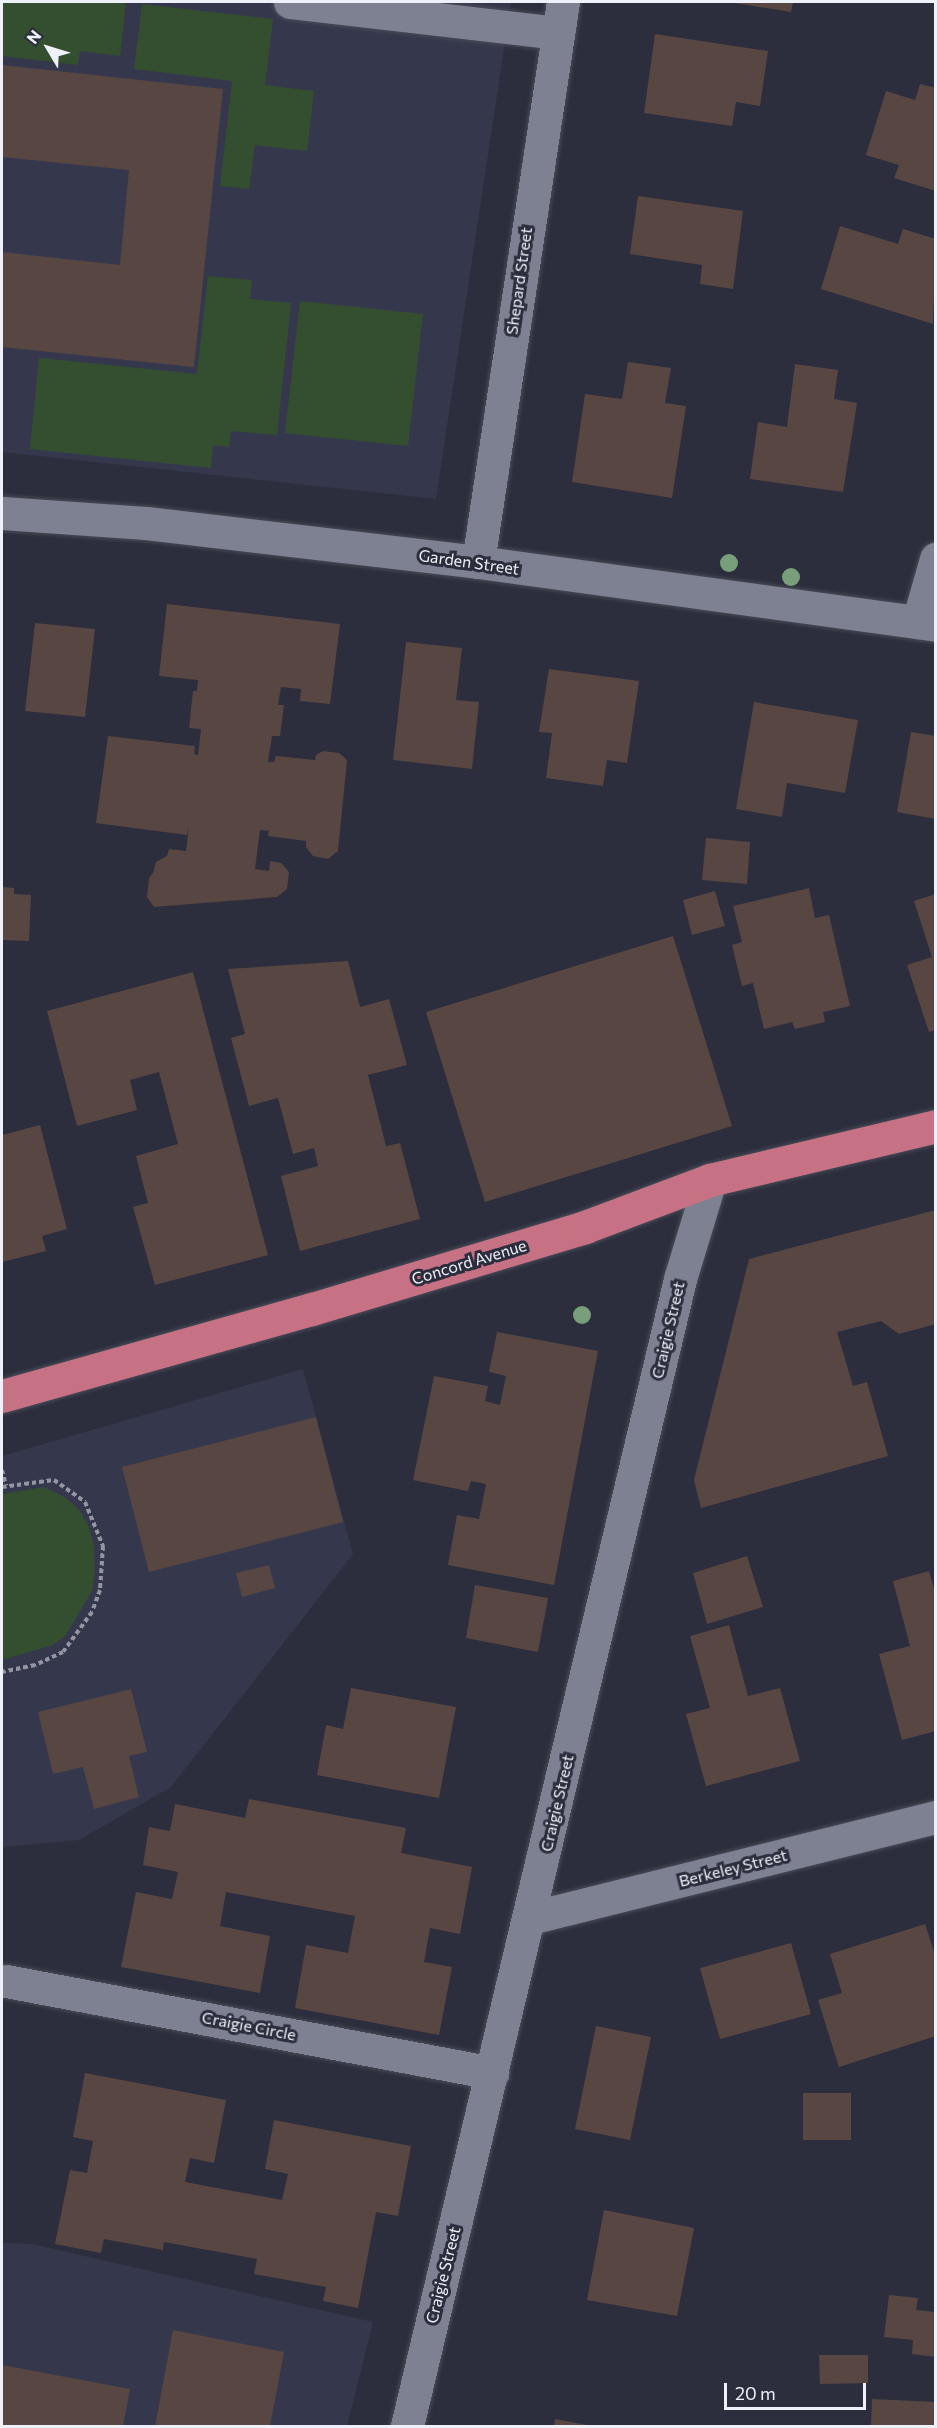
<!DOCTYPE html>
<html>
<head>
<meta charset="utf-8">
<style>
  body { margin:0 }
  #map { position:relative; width:937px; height:2428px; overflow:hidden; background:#2c2e3d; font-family:Commissioner,sans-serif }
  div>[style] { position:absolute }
  .built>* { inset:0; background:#35384d }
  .green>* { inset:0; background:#344f30 }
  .building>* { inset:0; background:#584642 }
  .path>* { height:4px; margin-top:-2px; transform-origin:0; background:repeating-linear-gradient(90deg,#9395a1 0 4.5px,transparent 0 7.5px) }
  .roads { filter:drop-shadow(0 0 2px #494b57) drop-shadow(0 0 2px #494b57) }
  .street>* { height:33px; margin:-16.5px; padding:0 16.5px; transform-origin:16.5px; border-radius:16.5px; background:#7d8192 }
  .secondary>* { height:33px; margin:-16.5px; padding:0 16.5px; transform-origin:16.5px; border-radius:16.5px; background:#7d8192 }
  .primary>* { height:33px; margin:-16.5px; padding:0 16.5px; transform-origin:16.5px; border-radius:16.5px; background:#c77284 }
  .trees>* { width:18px; height:18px; margin:-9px; border-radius:50%; background:#789e7a }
  span { translate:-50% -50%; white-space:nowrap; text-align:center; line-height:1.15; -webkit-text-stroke:6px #2c2e3d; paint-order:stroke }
  .street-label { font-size:16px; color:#eff1fa }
  .frame { position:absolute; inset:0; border:3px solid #eff1fa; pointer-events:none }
  .north { position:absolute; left:18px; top:18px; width:60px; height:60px; -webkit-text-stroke:4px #2c2e3d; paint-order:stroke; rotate:308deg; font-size:16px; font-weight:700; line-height:24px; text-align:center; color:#eff1fa }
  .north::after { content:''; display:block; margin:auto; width:21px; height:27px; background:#eff1fa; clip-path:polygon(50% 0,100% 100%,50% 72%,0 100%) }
  .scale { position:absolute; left:724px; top:2383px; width:142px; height:27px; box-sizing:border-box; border:3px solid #eff1fa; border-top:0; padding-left:8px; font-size:18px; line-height:21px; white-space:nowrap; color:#eff1fa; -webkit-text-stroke:4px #2c2e3d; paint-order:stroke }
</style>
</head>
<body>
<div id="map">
  <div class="built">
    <i style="clip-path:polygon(2px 2px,511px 2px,436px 499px,2px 452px)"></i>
    <i style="clip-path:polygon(303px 1369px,353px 1554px,171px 1787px,79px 1840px,2px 1847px,2px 1456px)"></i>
    <i style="clip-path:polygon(2px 2243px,32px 2244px,373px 2322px,347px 2426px,2px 2426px)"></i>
  </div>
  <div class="green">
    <i style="clip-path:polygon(2px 2px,126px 3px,120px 56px,80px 51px,78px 65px,2px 56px)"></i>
    <i style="clip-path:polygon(142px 4px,273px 19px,265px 85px,314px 91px,307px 151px,255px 145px,249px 189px,220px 186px,232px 81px,134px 69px)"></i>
    <i style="clip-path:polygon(208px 276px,252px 280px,250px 299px,291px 303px,277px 435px,231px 431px,229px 447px,213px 445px,211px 468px,30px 449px,39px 358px,197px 374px)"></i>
    <i style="clip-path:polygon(300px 301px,423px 314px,408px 446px,285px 433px)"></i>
    <i style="clip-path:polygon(44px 1487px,66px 1498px,80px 1511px,89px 1527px,94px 1547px,95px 1571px,92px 1591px,66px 1635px,53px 1645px,2px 1660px,2px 1494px)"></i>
  </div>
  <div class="building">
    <i style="clip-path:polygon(729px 2px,793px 2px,791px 12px)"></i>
    <i style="clip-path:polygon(655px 34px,768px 51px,760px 106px,736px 102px,732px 126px,644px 113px)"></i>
    <i style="clip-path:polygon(2px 65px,223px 89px,194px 367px,2px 347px,2px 252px,120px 265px,129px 170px,2px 157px)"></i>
    <i style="clip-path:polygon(920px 84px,936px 88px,936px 191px,894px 178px,899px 165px,866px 155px,886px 91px,915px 100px)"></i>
    <i style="clip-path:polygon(638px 196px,743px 211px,733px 289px,700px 284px,702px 265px,630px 254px)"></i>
    <i style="clip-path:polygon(840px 226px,898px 244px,903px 229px,936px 239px,933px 324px,821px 289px)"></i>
    <i style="clip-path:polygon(628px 362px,671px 368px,665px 403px,686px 406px,672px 498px,572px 482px,585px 394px,622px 399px)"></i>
    <i style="clip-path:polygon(795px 364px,838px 370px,834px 399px,857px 403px,843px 492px,750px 479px,758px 422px,787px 427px)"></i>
    <i style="clip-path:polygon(167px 604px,340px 624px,330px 704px,300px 701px,301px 689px,281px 687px,278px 705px,284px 705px,280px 736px,272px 736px,268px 762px,274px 762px,276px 756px,315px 760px,316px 755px,323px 751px,339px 753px,347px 760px,338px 851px,328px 859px,313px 856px,306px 847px,306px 841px,268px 836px,269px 831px,260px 830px,255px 869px,269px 871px,270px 861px,281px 863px,289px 872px,287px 889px,277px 897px,154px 907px,147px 897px,149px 878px,153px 873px,156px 862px,167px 856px,169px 849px,186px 851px,189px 826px,187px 835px,96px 823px,108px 736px,195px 746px,194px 754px,198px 755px,201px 729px,189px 728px,193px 691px,197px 691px,198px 680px,159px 676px)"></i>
    <i style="clip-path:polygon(35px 623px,95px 629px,85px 717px,25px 711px)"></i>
    <i style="clip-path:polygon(406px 642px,462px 648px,456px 700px,479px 702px,472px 769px,393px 760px)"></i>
    <i style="clip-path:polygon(549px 669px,639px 681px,627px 763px,607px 760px,603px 786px,546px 778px,552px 733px,539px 732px)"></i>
    <i style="clip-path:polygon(754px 702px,858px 720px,845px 793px,787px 783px,782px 817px,736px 809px)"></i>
    <i style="clip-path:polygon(911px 732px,936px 736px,936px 819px,897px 812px)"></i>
    <i style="clip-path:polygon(706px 838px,750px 842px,747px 884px,702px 880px)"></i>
    <i style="clip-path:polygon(2px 887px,14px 888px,14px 894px,31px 895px,29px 941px,2px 940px)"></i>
    <i style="clip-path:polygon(809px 888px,815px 918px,829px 915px,850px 1006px,823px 1012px,825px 1022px,795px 1029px,792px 1022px,764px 1029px,753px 983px,742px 986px,732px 945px,742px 942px,733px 906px)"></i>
    <i style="clip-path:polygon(715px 891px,725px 926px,692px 935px,683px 900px)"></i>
    <i style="clip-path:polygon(936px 894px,936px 1030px,929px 1032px,907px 965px,932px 957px,914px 901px)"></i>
    <i style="clip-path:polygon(673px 936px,732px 1126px,485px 1202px,426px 1012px)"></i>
    <i style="clip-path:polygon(348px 961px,360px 1007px,389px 999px,407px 1065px,368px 1075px,386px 1146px,400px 1143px,420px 1219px,300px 1251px,281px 1176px,318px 1166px,314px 1148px,293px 1154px,278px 1098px,249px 1106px,231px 1038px,245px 1034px,228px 969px)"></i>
    <i style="clip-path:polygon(193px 972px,268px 1255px,155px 1285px,133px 1207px,148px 1203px,136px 1156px,178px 1144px,159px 1072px,130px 1080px,137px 1110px,77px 1126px,47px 1011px)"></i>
    <i style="clip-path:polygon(40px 1125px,67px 1229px,42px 1236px,46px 1251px,2px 1262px,2px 1135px)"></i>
    <i style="clip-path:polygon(936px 1210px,936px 1324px,899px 1334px,881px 1321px,837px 1332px,853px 1386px,867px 1382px,888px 1456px,701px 1508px,694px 1480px,749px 1259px)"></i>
    <i style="clip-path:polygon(497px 1332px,598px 1351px,554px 1585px,448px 1565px,457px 1515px,479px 1519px,486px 1484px,471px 1481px,468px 1491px,413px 1480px,434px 1376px,488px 1386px,485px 1401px,500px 1405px,506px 1376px,489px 1372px)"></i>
    <i style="clip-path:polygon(316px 1417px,343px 1522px,149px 1572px,122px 1467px)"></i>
    <i style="clip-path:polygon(747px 1556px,763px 1607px,707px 1624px,693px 1573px)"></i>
    <i style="clip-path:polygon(269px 1565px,275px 1588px,242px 1597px,236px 1573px)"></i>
    <i style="clip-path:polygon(929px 1571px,936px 1596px,936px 1731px,902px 1740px,879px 1654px,910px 1646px,893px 1581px)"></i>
    <i style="clip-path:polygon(475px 1585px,548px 1598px,538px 1652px,466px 1638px)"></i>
    <i style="clip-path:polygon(729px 1625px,748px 1696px,780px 1688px,800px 1761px,706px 1786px,686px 1714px,710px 1708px,690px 1636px)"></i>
    <i style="clip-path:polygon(351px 1688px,456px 1707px,439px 1798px,317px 1775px,326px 1725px,343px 1729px)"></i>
    <i style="clip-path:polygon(131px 1689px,147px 1752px,129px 1756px,139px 1797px,94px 1809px,83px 1767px,53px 1774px,38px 1712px)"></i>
    <i style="clip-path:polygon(249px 1799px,406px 1828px,401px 1853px,472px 1867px,460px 1934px,430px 1928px,424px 1962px,452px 1967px,439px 2035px,295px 2008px,306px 1945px,348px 1953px,355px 1916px,226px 1892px,220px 1926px,270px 1936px,260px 1993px,121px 1967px,136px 1892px,172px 1899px,178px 1872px,143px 1865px,149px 1827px,170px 1831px,175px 1804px,245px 1818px)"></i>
    <i style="clip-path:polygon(925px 1924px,936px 1958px,936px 2036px,839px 2067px,818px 2000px,842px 1993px,830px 1954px)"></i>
    <i style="clip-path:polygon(791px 1943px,811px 2014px,720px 2039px,700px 1968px)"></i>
    <i style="clip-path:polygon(596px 2026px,651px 2037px,630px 2140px,575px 2129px)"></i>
    <i style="clip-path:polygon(85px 2073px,226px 2100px,214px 2163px,190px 2158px,185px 2182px,282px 2200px,288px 2174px,265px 2169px,274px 2120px,411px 2146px,398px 2216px,376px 2212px,358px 2308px,323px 2301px,326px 2287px,254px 2274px,257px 2259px,164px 2242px,163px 2250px,104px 2239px,101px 2253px,55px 2244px,70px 2170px,87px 2173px,93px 2141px,73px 2137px)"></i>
    <i style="clip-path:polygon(803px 2093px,851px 2093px,851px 2140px,803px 2140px)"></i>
    <i style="clip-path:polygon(604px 2210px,694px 2228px,677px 2316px,587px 2300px)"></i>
    <i style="clip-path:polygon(889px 2295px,918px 2298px,916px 2310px,936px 2312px,936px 2357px,912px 2354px,913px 2340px,884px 2337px)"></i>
    <i style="clip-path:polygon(173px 2330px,284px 2352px,270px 2426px,155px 2426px)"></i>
    <i style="clip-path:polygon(819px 2355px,868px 2355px,868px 2383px,820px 2384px)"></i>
    <i style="clip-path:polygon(2px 2365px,130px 2389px,123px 2426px,2px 2426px)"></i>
    <i style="clip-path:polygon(872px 2399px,936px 2402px,936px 2426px,871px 2426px)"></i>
    <i style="clip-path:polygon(555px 2419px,587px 2425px,587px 2426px,554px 2426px)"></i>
  </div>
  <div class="path">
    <i style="left:2px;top:1470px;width:16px;rotate:75deg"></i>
    <i style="left:2px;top:1487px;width:52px;rotate:-7.7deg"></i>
    <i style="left:54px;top:1480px;width:38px;rotate:35deg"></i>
    <i style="left:85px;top:1502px;width:48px;rotate:67.8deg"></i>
    <i style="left:103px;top:1546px;width:44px;rotate:93.9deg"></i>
    <i style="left:100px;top:1590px;width:23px;rotate:110deg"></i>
    <i style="left:92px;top:1612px;width:49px;rotate:125.9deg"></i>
    <i style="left:63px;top:1652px;width:31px;rotate:155deg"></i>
    <i style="left:35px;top:1665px;width:34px;rotate:168deg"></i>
  </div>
  <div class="roads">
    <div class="street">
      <i style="left:290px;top:2px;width:270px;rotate:6.6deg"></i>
      <i style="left:478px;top:562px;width:566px;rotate:-81.37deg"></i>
      <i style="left:918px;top:622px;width:66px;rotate:-74.1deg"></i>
      <i style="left:530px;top:1918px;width:418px;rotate:-14deg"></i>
      <i style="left:6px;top:1981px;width:495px;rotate:10.7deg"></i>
    </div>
    <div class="secondary">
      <i style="left:2px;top:513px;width:144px;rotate:4deg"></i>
      <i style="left:146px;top:523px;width:334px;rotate:6.7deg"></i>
      <i style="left:478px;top:562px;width:462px;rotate:7.8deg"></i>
      <i style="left:407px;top:2426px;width:1179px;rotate:-76.61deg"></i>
      <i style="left:680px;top:1279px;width:103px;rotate:-73.1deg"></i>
    </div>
    <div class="primary">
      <i style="left:2px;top:1396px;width:322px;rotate:-15.7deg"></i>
      <i style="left:312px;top:1309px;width:285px;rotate:-16.7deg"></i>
      <i style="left:585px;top:1227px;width:134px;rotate:-20.6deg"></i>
      <i style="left:710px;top:1180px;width:232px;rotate:-13.4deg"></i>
    </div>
  </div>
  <div class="trees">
    <i style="left:729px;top:563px"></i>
    <i style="left:791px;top:577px"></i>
    <i style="left:582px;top:1315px"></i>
  </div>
  <div class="street-label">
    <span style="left:519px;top:281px;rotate:-82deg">Shepard Street</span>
    <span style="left:469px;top:562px;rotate:8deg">Garden Street</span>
    <span style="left:469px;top:1262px;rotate:-17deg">Concord Avenue</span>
    <span style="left:668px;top:1330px;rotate:-77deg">Craigie Street</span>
    <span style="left:557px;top:1803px;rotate:-77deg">Craigie Street</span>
    <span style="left:733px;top:1868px;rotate:-14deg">Berkeley Street</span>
    <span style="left:249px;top:2026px;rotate:11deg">Craigie Circle</span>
    <span style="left:443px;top:2275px;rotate:-76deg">Craigie Street</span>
  </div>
  <div class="frame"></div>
  <div class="north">N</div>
  <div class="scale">20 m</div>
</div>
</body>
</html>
